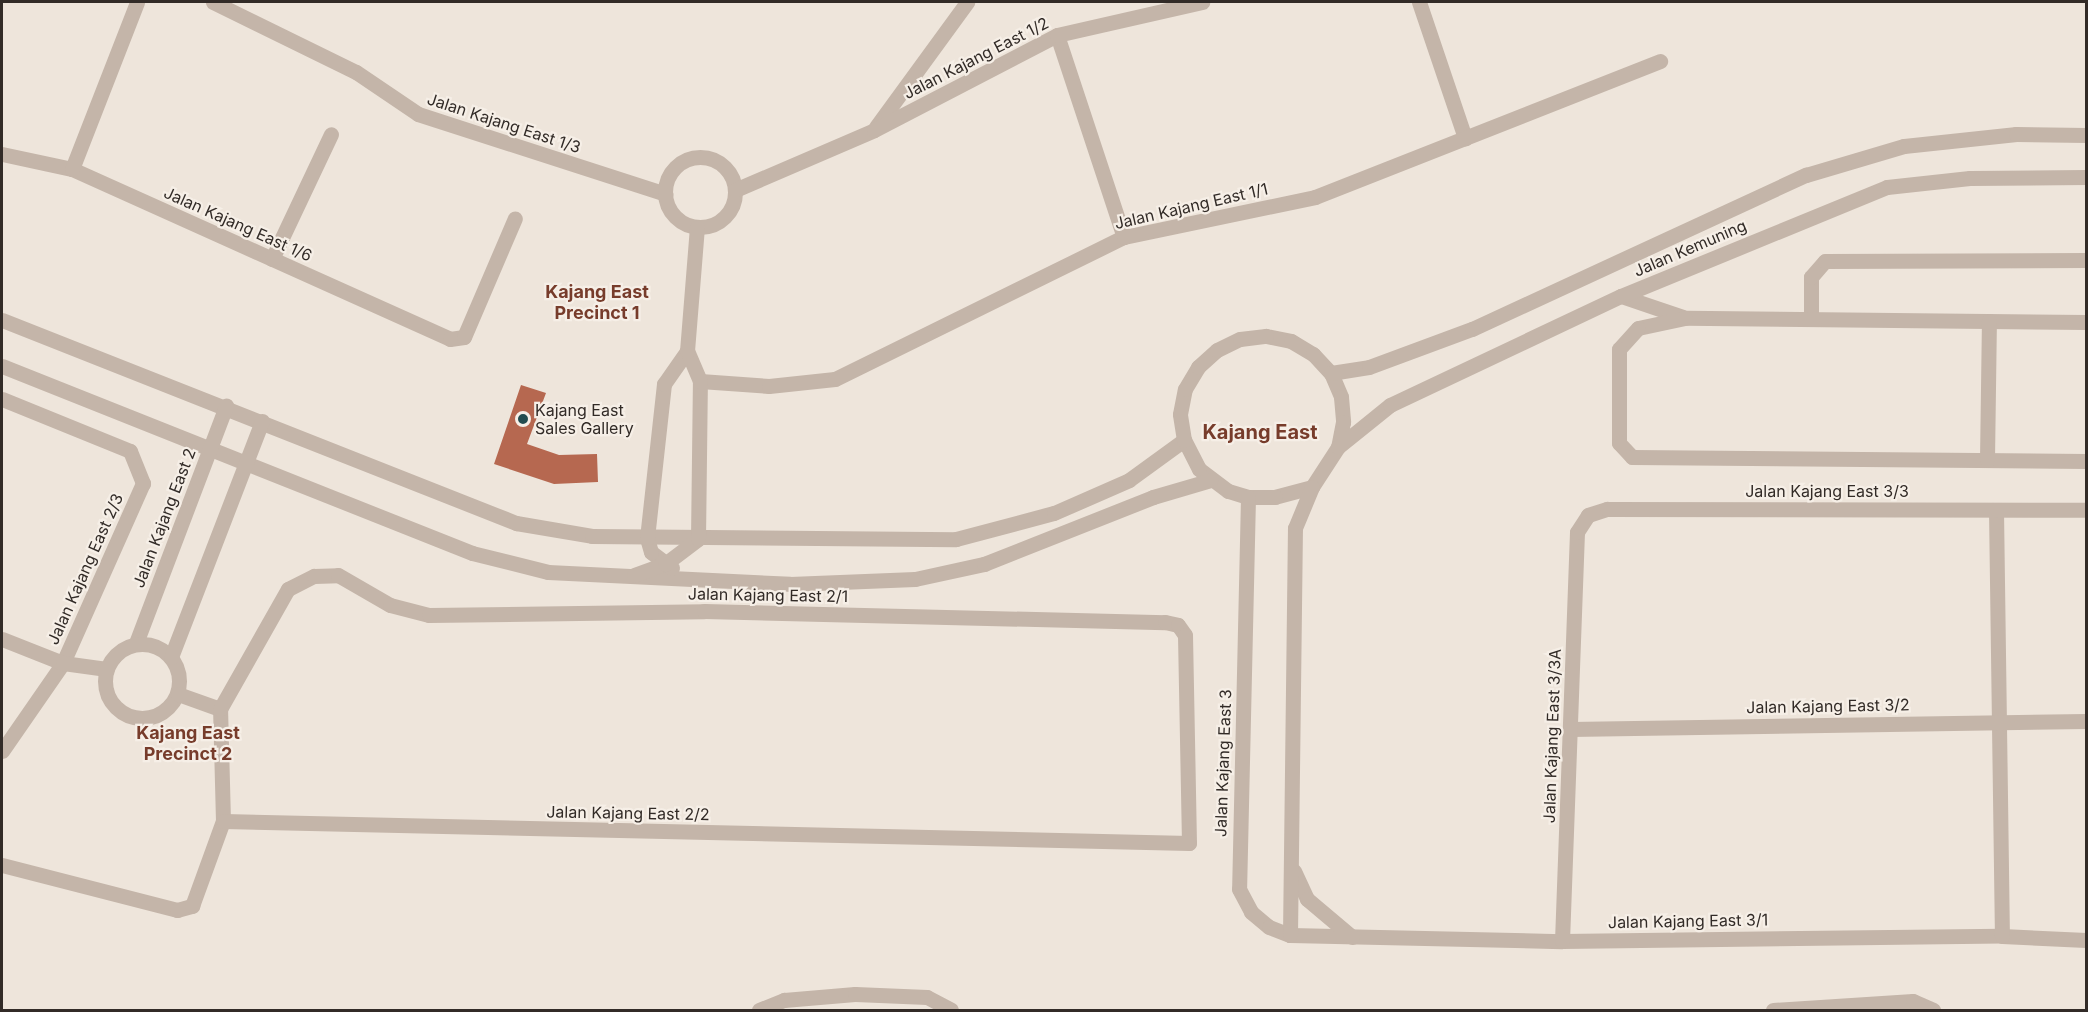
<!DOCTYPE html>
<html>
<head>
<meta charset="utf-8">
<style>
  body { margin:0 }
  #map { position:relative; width:2088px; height:1012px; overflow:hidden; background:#eee5db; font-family:Inter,sans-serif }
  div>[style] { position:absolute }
  .building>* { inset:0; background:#b66850 }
  .minor>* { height:15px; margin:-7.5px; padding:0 7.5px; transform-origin:7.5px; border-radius:7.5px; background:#c4b5a9 }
  .minor>.ring { margin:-7.5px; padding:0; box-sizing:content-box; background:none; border:15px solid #c4b5a9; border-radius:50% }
  .dots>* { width:16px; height:16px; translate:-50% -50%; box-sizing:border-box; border:3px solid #f6efe7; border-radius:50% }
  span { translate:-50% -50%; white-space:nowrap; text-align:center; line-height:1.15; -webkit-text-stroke:4.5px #f6efe7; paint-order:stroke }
  .street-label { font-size:16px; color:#322b27 }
  .poi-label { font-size:16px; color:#322b27 }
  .left { translate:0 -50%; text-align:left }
  .neighbourhood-label { font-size:18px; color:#773c2b; font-weight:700 }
  .quarter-label { font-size:20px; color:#773c2b; font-weight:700 }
  .frame { position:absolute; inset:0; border:3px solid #322b27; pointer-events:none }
</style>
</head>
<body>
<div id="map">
  <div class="building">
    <i style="clip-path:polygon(521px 385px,546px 393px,527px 444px,559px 455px,597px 454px,598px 482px,554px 484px,494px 464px)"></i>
  </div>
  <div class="minor">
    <i style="left:213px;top:2px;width:159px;rotate:26.1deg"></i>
    <i style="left:356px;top:72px;width:75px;rotate:34.1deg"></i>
    <i style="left:418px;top:114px;width:260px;rotate:17.9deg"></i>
    <i style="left:1419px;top:2px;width:144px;rotate:71.3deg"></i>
    <i style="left:1057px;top:35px;width:213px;rotate:71.7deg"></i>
    <i style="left:876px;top:127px;width:155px;rotate:-53.9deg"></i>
    <i style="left:2px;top:154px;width:72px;rotate:12.1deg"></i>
    <i style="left:72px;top:169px;width:414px;rotate:24.2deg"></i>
    <i style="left:450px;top:339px;width:14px;rotate:-8deg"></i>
    <i style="left:464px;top:337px;width:129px;rotate:-66.8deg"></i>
    <i class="ring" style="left:665px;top:157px;width:55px;height:55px"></i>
    <i style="left:72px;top:169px;width:179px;rotate:-68.7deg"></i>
    <i style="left:735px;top:190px;width:151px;rotate:-23.3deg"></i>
    <i style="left:874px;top:130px;width:206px;rotate:-27.4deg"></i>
    <i style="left:1057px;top:35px;width:149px;rotate:-12.8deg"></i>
    <i style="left:272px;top:259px;width:138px;rotate:-64.7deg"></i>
    <i style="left:1621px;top:296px;width:65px;rotate:18.7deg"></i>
    <i style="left:1811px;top:319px;width:42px;rotate:-90deg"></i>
    <i style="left:1811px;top:277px;width:21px;rotate:-49deg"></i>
    <i style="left:1825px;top:261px;width:261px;rotate:-0.2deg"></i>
    <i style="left:2px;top:320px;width:553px;rotate:21.55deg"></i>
    <i style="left:516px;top:523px;width:77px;rotate:9.7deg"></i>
    <i style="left:592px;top:536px;width:364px;rotate:0.5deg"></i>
    <i style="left:956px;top:539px;width:101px;rotate:-14.9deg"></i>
    <i style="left:1054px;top:513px;width:82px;rotate:-23.7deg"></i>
    <i style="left:1129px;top:480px;width:68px;rotate:-36deg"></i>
    <i style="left:2086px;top:322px;width:401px;rotate:-179.4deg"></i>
    <i style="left:1685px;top:318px;width:48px;rotate:168deg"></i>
    <i style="left:1638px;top:328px;width:28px;rotate:132deg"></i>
    <i style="left:1619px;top:349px;width:94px;rotate:90deg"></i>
    <i style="left:1619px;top:443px;width:19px;rotate:47deg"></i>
    <i style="left:1632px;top:457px;width:454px;rotate:0.5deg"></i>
    <i style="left:1266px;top:336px;width:25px;rotate:11deg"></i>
    <i style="left:1291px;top:341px;width:26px;rotate:31deg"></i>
    <i style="left:1313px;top:354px;width:26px;rotate:47deg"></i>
    <i style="left:1331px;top:373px;width:26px;rotate:67deg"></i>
    <i style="left:1341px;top:397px;width:25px;rotate:85deg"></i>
    <i style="left:1343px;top:422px;width:25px;rotate:101deg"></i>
    <i style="left:1338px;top:447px;width:48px;rotate:123deg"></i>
    <i style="left:1312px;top:487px;width:38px;rotate:165deg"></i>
    <i style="left:1275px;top:497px;width:27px;rotate:180deg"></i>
    <i style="left:1248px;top:497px;width:21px;rotate:-163deg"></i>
    <i style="left:1228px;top:491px;width:36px;rotate:-143deg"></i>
    <i style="left:1199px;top:469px;width:33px;rotate:-117deg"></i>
    <i style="left:1184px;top:440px;width:26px;rotate:-99deg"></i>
    <i style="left:1180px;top:414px;width:25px;rotate:-79deg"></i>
    <i style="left:1185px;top:389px;width:26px;rotate:-59deg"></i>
    <i style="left:1198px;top:367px;width:25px;rotate:-42deg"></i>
    <i style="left:1217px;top:350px;width:25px;rotate:-26deg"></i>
    <i style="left:1240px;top:339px;width:26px;rotate:-7deg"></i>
    <i style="left:2px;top:366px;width:506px;rotate:21.7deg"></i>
    <i style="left:472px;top:553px;width:78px;rotate:14deg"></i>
    <i style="left:548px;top:572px;width:242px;rotate:2.8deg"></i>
    <i style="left:790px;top:584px;width:125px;rotate:-2.3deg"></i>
    <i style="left:915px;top:579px;width:71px;rotate:-12.3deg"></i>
    <i style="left:984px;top:564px;width:182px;rotate:-21.6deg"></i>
    <i style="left:1153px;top:497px;width:60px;rotate:-16.3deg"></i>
    <i style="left:1331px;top:373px;width:38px;rotate:-9deg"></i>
    <i style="left:1369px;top:367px;width:110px;rotate:-20.3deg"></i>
    <i style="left:1472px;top:329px;width:368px;rotate:-24.8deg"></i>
    <i style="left:1806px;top:175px;width:102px;rotate:-16.5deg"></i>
    <i style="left:1904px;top:146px;width:113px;rotate:-6.1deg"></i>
    <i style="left:2016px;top:134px;width:70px;rotate:0.8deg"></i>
    <i style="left:700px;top:381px;width:69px;rotate:4.1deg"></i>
    <i style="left:769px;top:386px;width:66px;rotate:-6.1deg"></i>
    <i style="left:835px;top:379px;width:322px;rotate:-26.2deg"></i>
    <i style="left:1124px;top:237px;width:195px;rotate:-11.8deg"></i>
    <i style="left:1315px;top:197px;width:371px;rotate:-21.5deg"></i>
    <i style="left:2px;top:399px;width:138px;rotate:22.1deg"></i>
    <i style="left:130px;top:451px;width:35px;rotate:68deg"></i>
    <i style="left:143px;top:483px;width:197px;rotate:114deg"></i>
    <i style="left:63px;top:663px;width:107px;rotate:124.7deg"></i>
    <i style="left:1338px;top:447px;width:67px;rotate:-38.9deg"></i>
    <i style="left:1390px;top:405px;width:255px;rotate:-25.3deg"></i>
    <i style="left:1621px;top:296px;width:287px;rotate:-22.3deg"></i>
    <i style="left:1887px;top:187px;width:83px;rotate:-6.2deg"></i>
    <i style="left:1970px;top:178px;width:116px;rotate:-0.5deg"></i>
    <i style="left:1987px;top:460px;width:139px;rotate:-89.2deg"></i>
    <i style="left:1248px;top:497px;width:392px;rotate:91.3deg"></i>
    <i style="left:1239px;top:889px;width:26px;rotate:62deg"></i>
    <i style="left:1251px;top:912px;width:23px;rotate:40deg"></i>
    <i style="left:1269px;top:927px;width:22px;rotate:21deg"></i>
    <i style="left:1290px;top:935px;width:272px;rotate:1.3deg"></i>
    <i style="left:1562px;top:941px;width:440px;rotate:-0.7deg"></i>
    <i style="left:2002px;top:936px;width:84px;rotate:2.7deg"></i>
    <i style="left:1996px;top:510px;width:426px;rotate:89.2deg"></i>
    <i style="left:672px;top:568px;width:26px;rotate:-143deg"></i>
    <i style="left:651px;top:552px;width:15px;rotate:-106deg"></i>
    <i style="left:647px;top:538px;width:155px;rotate:-83.7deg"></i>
    <i style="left:664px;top:384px;width:40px;rotate:-55.1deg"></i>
    <i style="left:634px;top:575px;width:33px;rotate:-20deg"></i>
    <i style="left:665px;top:564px;width:41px;rotate:-37.1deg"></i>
    <i style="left:698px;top:539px;width:158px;rotate:-89.3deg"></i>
    <i style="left:700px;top:381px;width:33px;rotate:-113deg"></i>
    <i style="left:687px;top:351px;width:124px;rotate:-85.4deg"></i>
    <i style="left:2px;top:639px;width:66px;rotate:21.5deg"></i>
    <i style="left:63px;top:663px;width:44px;rotate:7.8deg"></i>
    <i style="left:136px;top:643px;width:254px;rotate:-69.2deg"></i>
    <i class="ring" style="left:105px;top:644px;width:59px;height:59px"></i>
    <i style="left:171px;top:657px;width:253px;rotate:-68.9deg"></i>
    <i style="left:178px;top:694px;width:45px;rotate:19.7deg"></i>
    <i style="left:1570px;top:729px;width:516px;rotate:-0.89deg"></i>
    <i style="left:2px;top:865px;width:181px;rotate:14.4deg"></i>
    <i style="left:177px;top:910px;width:16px;rotate:-15deg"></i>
    <i style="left:192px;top:906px;width:90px;rotate:-70deg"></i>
    <i style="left:223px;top:821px;width:112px;rotate:-91.5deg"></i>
    <i style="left:220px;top:709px;width:138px;rotate:-60.5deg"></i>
    <i style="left:288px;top:589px;width:29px;rotate:-27deg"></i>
    <i style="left:314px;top:576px;width:24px;rotate:-2deg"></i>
    <i style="left:338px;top:575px;width:60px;rotate:30deg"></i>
    <i style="left:390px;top:605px;width:40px;rotate:14.4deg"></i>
    <i style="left:429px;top:615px;width:275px;rotate:-0.8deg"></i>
    <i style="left:704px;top:611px;width:461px;rotate:1.4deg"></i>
    <i style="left:1165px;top:622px;width:13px;rotate:13deg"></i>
    <i style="left:1178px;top:625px;width:12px;rotate:55deg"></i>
    <i style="left:1185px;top:635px;width:208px;rotate:88.9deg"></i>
    <i style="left:1189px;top:843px;width:966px;rotate:-178.7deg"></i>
    <i style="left:1294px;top:871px;width:31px;rotate:65deg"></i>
    <i style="left:1307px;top:899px;width:59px;rotate:40.2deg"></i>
    <i style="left:1290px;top:935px;width:407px;rotate:-89.3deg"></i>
    <i style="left:1295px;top:528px;width:44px;rotate:-67.5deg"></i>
    <i style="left:1562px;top:941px;width:409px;rotate:-87.9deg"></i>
    <i style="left:1577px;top:532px;width:20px;rotate:-57deg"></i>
    <i style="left:1588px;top:515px;width:20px;rotate:-18deg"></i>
    <i style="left:1607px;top:509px;width:479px;rotate:0.1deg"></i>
    <i style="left:759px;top:1010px;width:27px;rotate:-22deg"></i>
    <i style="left:784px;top:1000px;width:71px;rotate:-4.8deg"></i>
    <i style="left:855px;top:994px;width:72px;rotate:2.4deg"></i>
    <i style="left:927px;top:997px;width:27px;rotate:28deg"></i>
    <i style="left:1773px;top:1010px;width:140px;rotate:-3.7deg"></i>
    <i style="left:1913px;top:1001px;width:22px;rotate:24deg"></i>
  </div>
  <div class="dots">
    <i style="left:523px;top:419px;background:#224c4f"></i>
  </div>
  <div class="street-label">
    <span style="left:976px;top:58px;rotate:-27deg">Jalan Kajang East 1/2</span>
    <span style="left:504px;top:123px;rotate:18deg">Jalan Kajang East 1/3</span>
    <span style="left:1191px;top:206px;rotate:-13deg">Jalan Kajang East 1/1</span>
    <span style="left:238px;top:224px;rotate:24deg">Jalan Kajang East 1/6</span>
    <span style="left:1690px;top:248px;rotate:-23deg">Jalan Kemuning</span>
    <span style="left:1827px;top:491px">Jalan Kajang East 3/3</span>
    <span style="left:164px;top:518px;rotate:-69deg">Jalan Kajang East 2</span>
    <span style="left:85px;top:569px;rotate:-66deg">Jalan Kajang East 2/3</span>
    <span style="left:768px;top:595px;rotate:1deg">Jalan Kajang East 2/1</span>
    <span style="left:1828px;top:706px;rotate:-1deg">Jalan Kajang East 3/2</span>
    <span style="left:1552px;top:736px;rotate:-88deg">Jalan Kajang East 3/3A</span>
    <span style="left:1223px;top:763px;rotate:-88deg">Jalan Kajang East 3</span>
    <span style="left:628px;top:813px;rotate:1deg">Jalan Kajang East 2/2</span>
    <span style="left:1688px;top:921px;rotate:-1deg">Jalan Kajang East 3/1</span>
  </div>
  <div class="poi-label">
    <span class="left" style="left:535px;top:419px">Kajang East<br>Sales Gallery</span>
  </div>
  <div class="neighbourhood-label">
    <span style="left:597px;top:303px">Kajang East<br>Precinct 1</span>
    <span style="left:188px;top:744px">Kajang East<br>Precinct 2</span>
  </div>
  <div class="quarter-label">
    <span style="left:1260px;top:432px">Kajang East</span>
  </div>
  <div class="frame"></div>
</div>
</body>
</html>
